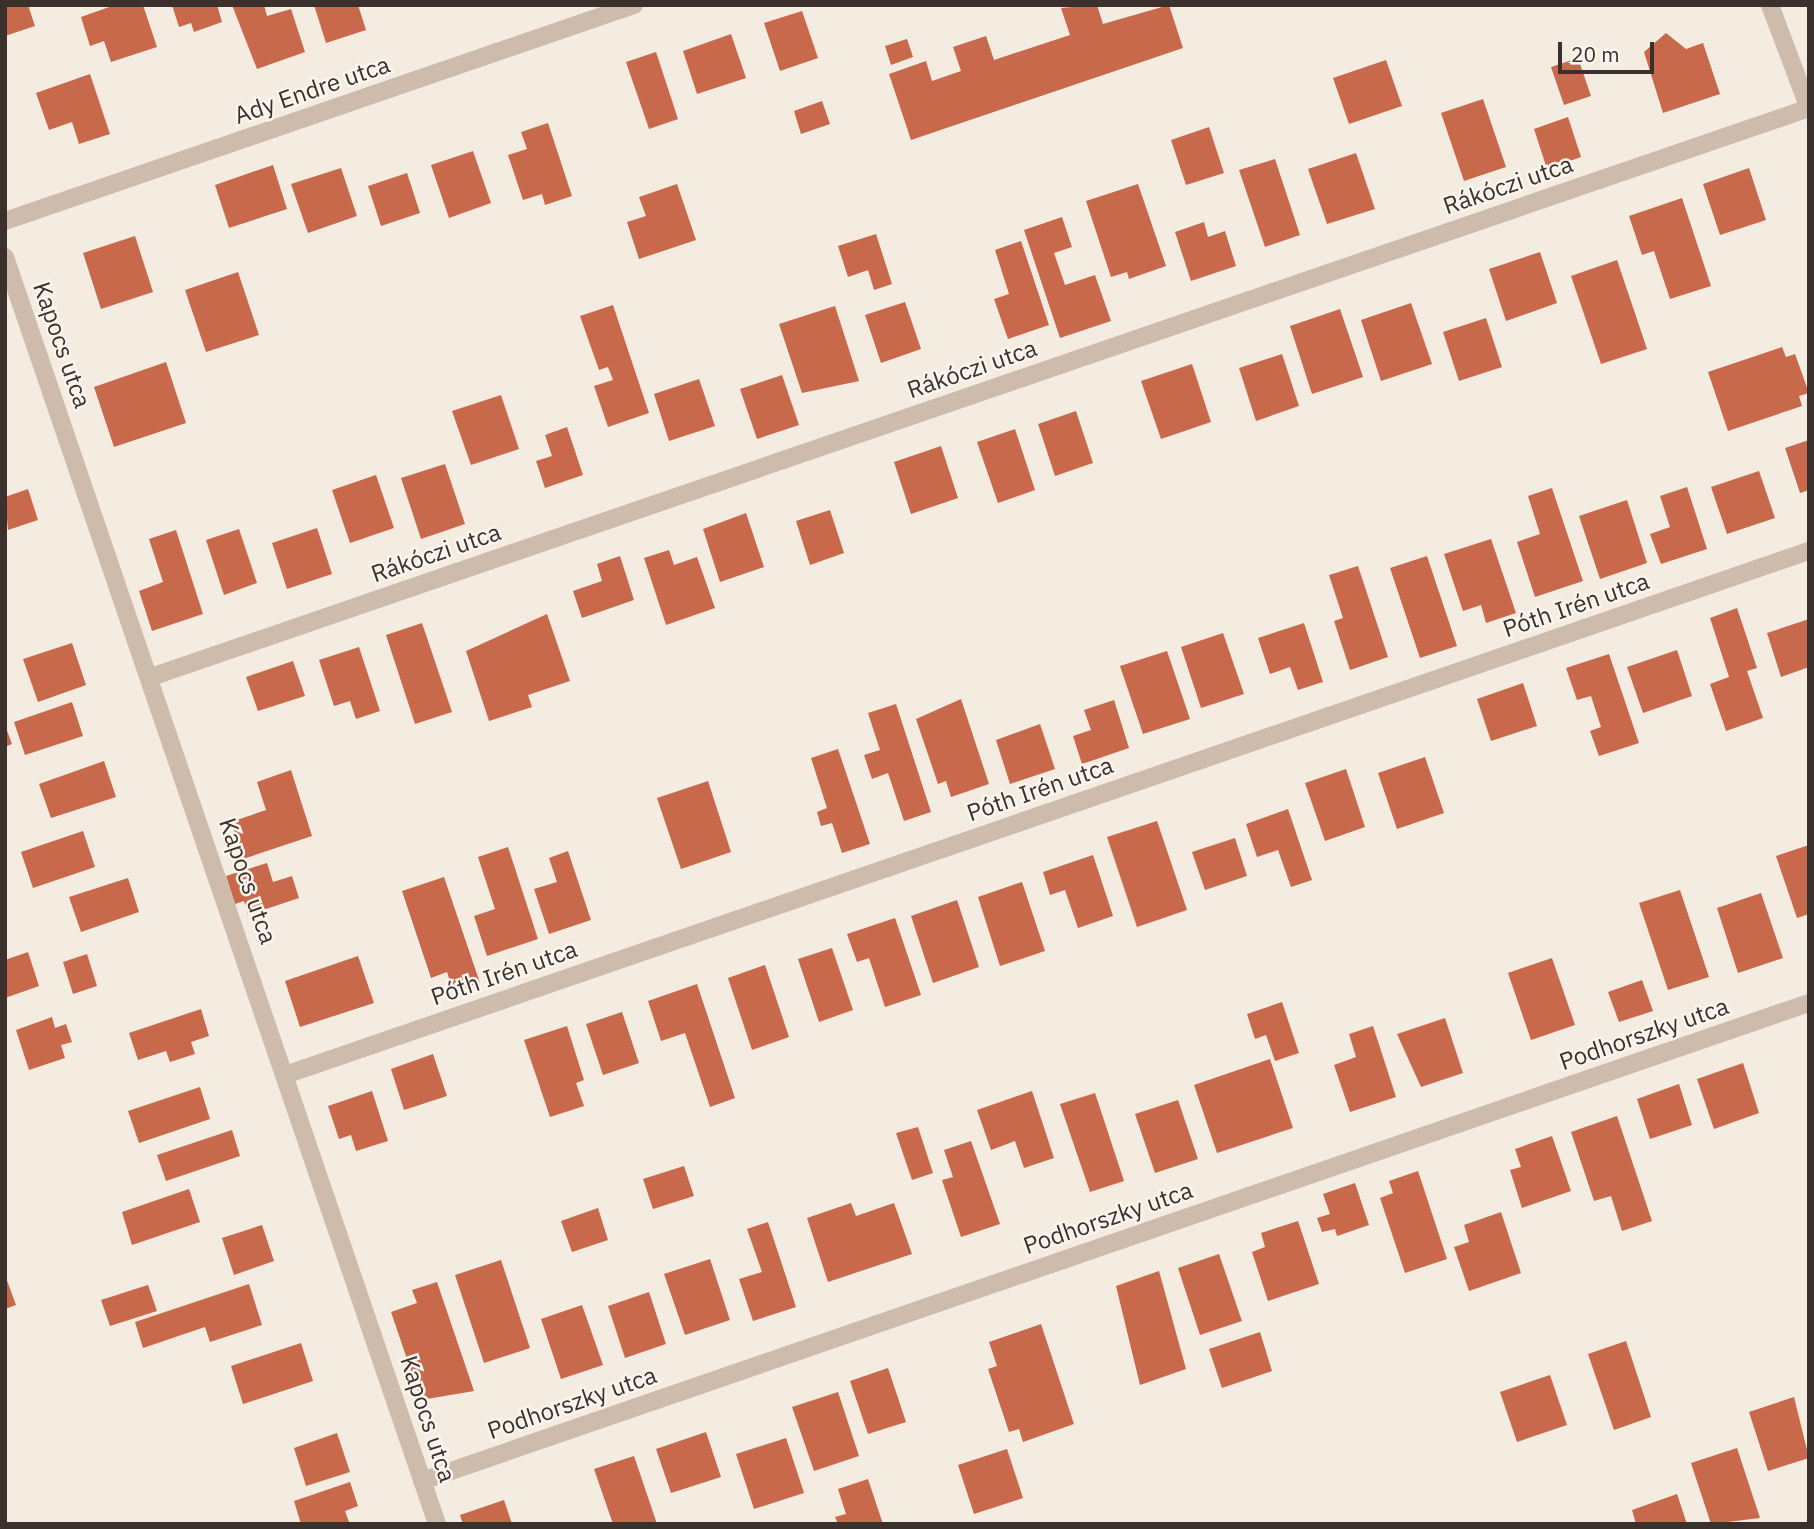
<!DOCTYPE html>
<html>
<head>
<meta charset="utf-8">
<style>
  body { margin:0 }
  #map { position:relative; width:1814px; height:1529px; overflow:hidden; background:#f4ebe1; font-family:"IBM Plex Sans",sans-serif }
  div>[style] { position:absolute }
  .building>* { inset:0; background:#c8694b }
  .minor>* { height:18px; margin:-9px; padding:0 9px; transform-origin:9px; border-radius:9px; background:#cdbbac }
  span { translate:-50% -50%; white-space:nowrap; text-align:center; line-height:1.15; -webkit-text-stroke:5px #fbf5ee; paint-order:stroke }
  .street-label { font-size:24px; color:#3b302b }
  .frame { position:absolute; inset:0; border:7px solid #3b302b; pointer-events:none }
  .scale { position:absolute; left:1558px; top:42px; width:96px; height:32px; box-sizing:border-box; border:4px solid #3b302b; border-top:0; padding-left:9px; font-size:21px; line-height:24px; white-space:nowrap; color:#3b302b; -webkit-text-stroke:5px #fbf5ee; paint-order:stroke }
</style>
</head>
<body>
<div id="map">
  <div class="building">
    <i style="clip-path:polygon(5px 5px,28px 5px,35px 26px,5px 36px)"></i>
    <i style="clip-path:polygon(115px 5px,143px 5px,157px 47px,111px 62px,104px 41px,90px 46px,81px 17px)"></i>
    <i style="clip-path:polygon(172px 5px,217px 5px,222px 22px,194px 32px,191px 23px,179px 27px)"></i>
    <i style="clip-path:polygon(232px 5px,264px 5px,267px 16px,291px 9px,305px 52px,257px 69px)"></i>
    <i style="clip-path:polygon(314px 5px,358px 5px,366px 30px,326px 43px)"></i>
    <i style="clip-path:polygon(1097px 5px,1103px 24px,1169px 5px,1183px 48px,911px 140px,889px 74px,926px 61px,932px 81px,961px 71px,953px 47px,986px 36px,994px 60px,1070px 35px,1061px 8px)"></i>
    <i style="clip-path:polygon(802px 11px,818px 58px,780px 71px,764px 23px)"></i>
    <i style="clip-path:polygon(1666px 33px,1686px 49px,1703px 43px,1720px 94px,1663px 113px,1644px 52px)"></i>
    <i style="clip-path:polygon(731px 34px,746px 78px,697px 94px,683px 51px)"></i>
    <i style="clip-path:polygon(907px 39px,913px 57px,891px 65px,885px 46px)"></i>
    <i style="clip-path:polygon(656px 52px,678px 119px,649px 129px,626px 62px)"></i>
    <i style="clip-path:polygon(1578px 58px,1591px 96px,1564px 105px,1551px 67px)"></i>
    <i style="clip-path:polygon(1386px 60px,1402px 106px,1349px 124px,1333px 78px)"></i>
    <i style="clip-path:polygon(90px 74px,110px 134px,79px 144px,72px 122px,49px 130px,36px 93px)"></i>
    <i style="clip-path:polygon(1483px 99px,1506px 167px,1464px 181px,1441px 113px)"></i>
    <i style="clip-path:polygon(822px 101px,830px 124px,801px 134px,794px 111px)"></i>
    <i style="clip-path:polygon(1568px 117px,1581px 157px,1547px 169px,1534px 129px)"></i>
    <i style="clip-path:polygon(548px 123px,572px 196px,545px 205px,542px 194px,523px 200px,508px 155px,527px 149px,521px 132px)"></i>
    <i style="clip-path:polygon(1209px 127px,1224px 173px,1186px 185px,1171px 140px)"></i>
    <i style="clip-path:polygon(473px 151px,491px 203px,449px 218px,431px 165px)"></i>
    <i style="clip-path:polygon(1356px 153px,1375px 209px,1327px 224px,1308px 169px)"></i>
    <i style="clip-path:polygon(1275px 159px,1300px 235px,1265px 247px,1239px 170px)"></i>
    <i style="clip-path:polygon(273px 165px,287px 209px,229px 228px,215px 185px)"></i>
    <i style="clip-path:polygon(341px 168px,357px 216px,308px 233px,291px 184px)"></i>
    <i style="clip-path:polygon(1749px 168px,1766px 220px,1720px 235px,1703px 184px)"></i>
    <i style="clip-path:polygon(407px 173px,420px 213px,381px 226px,368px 186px)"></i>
    <i style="clip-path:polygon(677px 184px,696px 240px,639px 259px,627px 222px,646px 216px,639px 197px)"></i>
    <i style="clip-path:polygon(1138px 184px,1166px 266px,1129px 279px,1127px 272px,1111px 277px,1086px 201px)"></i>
    <i style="clip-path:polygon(1682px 198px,1711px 286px,1670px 299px,1654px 251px,1642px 255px,1629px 216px)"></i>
    <i style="clip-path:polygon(1062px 217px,1072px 247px,1054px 253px,1065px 285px,1095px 275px,1111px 321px,1060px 338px,1024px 230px)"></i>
    <i style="clip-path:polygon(1204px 222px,1208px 237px,1225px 231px,1236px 266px,1191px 281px,1175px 232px)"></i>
    <i style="clip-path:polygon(876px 234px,892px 284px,874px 290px,868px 270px,848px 277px,838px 246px)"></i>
    <i style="clip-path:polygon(135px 236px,153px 292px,101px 309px,83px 253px)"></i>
    <i style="clip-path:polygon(1021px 241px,1049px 325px,1008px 339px,994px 299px,1009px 294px,995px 250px)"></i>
    <i style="clip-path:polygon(1540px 252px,1557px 303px,1506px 321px,1489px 269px)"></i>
    <i style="clip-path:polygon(1617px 260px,1647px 349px,1601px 364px,1571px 276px)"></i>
    <i style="clip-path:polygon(238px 272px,259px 335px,206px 352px,185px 290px)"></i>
    <i style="clip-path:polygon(905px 302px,921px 349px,881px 363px,865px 315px)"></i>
    <i style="clip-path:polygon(1411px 303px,1432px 364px,1381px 381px,1361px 320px)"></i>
    <i style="clip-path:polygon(613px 305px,649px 413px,608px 427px,594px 386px,613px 380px,608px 367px,599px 370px,580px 316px)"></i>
    <i style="clip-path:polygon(835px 306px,859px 381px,802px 393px,779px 324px)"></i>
    <i style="clip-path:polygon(1340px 309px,1363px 377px,1312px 394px,1290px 326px)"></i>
    <i style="clip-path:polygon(1486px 318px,1502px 367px,1459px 381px,1443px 332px)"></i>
    <i style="clip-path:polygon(1782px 347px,1786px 357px,1795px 354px,1809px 393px,1799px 396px,1802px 406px,1728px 431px,1708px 372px)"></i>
    <i style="clip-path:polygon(1282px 354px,1299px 406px,1256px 421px,1239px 368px)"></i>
    <i style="clip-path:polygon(166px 362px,186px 423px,114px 447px,94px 387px)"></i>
    <i style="clip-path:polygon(1192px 364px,1211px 422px,1161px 439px,1141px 381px)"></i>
    <i style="clip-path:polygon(782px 375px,799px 425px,757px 439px,740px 389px)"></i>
    <i style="clip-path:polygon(699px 379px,715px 426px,669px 441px,654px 394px)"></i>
    <i style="clip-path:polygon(501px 395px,519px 449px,471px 465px,452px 411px)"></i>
    <i style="clip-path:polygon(1076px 411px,1093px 463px,1055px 476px,1038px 424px)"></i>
    <i style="clip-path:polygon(567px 427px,583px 475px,545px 488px,536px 461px,552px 456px,545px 435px)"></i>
    <i style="clip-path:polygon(1015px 429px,1035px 490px,998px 503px,977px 442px)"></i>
    <i style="clip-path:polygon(1809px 440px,1809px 490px,1800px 493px,1785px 448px)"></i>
    <i style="clip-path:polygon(941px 446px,958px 498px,911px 514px,894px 462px)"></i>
    <i style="clip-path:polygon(445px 464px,465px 524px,421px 539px,401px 478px)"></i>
    <i style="clip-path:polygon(1759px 471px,1775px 518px,1727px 534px,1711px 487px)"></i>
    <i style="clip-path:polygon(376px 475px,394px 528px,350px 543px,332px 490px)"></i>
    <i style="clip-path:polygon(1687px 487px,1707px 549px,1661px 564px,1650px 534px,1670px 527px,1660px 496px)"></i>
    <i style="clip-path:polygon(1552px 488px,1583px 581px,1535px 597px,1517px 542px,1540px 534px,1528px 496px)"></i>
    <i style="clip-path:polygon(28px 489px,38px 520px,8px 530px,5px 497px)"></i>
    <i style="clip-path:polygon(1627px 500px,1647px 563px,1600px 579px,1579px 516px)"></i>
    <i style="clip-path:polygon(830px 510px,844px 553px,810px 565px,796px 521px)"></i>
    <i style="clip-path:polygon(746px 513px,764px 567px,720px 582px,703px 529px)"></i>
    <i style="clip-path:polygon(317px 528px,332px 574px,287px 589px,272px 543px)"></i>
    <i style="clip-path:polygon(239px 529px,257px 583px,224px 595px,206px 540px)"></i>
    <i style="clip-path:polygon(176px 530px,203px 614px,152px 631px,139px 591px,163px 582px,149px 539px)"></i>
    <i style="clip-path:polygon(1491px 539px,1516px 613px,1486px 623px,1481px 605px,1463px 611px,1444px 554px)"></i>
    <i style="clip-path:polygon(669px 550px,674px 565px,697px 557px,715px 608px,666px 625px,644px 558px)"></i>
    <i style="clip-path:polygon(620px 556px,634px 600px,582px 618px,573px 591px,602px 581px,597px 564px)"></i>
    <i style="clip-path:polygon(1427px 556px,1457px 646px,1420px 658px,1390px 568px)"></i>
    <i style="clip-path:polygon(1358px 566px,1388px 657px,1350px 670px,1334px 621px,1343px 618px,1329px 575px)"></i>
    <i style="clip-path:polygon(1737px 608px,1757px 668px,1747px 671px,1763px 718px,1726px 731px,1710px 684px,1729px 677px,1710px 618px)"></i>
    <i style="clip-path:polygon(547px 614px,570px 681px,528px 695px,532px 707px,489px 721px,466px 651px)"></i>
    <i style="clip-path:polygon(1809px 619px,1809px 667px,1781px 677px,1767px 633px)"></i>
    <i style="clip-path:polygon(422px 623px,452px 712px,415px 724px,386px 635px)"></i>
    <i style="clip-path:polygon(1304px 623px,1323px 682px,1298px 690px,1290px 667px,1270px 674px,1258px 638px)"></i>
    <i style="clip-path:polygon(1223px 633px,1244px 694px,1201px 708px,1181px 647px)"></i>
    <i style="clip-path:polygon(72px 643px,86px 685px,38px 702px,23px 659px)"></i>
    <i style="clip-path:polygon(359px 647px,380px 711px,356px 719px,350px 701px,334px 706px,319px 660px)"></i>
    <i style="clip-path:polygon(1677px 650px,1692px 696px,1643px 713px,1627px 667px)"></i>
    <i style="clip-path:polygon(1167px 651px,1190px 719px,1143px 734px,1120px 666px)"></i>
    <i style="clip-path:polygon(1609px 654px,1639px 743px,1599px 756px,1590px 731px,1601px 727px,1591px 696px,1577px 700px,1566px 668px)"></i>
    <i style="clip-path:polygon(293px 661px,305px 696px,258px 711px,246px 677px)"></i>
    <i style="clip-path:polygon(1523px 683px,1537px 726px,1491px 741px,1477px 699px)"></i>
    <i style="clip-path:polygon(961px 699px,989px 784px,951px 797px,946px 781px,938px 784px,916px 719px)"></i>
    <i style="clip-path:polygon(1114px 700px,1129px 748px,1082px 764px,1073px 736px,1091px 730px,1084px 710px)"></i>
    <i style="clip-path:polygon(72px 702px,83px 736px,25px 755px,14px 722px)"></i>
    <i style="clip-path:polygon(896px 704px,931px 812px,904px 821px,888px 773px,872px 779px,864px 755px,880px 750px,868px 713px)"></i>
    <i style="clip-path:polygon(1040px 724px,1055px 769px,1010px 784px,996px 740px)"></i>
    <i style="clip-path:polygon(5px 725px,12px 744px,5px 747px)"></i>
    <i style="clip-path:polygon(838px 749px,870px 844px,842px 853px,832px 823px,821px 826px,817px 812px,827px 808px,811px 758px)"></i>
    <i style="clip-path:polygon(1425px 757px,1444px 813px,1397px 829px,1378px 773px)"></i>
    <i style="clip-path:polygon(104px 761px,116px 797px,51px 818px,39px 784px)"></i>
    <i style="clip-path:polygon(1346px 769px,1365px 827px,1325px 841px,1305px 783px)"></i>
    <i style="clip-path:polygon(291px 770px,312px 836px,243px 859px,231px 822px,266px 810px,257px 782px)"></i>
    <i style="clip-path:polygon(708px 781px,731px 852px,681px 869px,657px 798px)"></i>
    <i style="clip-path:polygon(1288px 809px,1312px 880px,1291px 887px,1278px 850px,1257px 857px,1246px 824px)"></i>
    <i style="clip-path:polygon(1157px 821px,1187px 910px,1137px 927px,1107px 837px)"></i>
    <i style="clip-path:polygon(83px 831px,95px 867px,33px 888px,21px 852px)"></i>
    <i style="clip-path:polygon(1235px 838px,1247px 876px,1205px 890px,1192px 852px)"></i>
    <i style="clip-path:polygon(1809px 845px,1809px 914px,1797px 918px,1776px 856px)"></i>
    <i style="clip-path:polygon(508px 847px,538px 939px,487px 956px,474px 916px,495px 909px,478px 857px)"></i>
    <i style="clip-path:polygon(568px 851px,591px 920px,549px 934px,534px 889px,557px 882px,549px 858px)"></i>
    <i style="clip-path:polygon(1093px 855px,1113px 916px,1078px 928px,1065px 890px,1050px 895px,1043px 872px)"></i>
    <i style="clip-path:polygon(267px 863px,273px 882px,292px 876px,299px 898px,248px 915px,244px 901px,235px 904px,226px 876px)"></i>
    <i style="clip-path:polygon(444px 877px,480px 983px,453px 992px,447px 972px,431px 978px,402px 891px)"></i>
    <i style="clip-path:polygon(128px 878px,139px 912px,81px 932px,69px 897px)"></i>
    <i style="clip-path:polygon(1022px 882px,1045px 951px,1000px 966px,978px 897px)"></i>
    <i style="clip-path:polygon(1680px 890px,1709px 977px,1668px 990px,1639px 903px)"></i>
    <i style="clip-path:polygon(1761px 893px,1783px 958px,1738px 973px,1717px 908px)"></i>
    <i style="clip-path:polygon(957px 900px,979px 967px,933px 983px,911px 916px)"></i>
    <i style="clip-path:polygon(895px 918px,921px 995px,885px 1007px,869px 958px,857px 962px,847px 934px)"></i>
    <i style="clip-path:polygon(832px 948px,853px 1010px,819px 1022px,798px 959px)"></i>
    <i style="clip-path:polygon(28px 952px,39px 986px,5px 998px,5px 960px)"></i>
    <i style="clip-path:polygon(87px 954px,97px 986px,73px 994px,63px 962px)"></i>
    <i style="clip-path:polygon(358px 956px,374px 1003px,300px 1027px,285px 981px)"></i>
    <i style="clip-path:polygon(1552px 958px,1575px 1025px,1531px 1040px,1508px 973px)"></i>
    <i style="clip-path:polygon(765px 965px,789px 1037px,752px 1050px,728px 978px)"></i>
    <i style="clip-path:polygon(1642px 980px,1653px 1011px,1619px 1022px,1608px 992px)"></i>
    <i style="clip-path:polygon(697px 984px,735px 1098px,710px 1107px,685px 1033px,661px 1041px,648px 1001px)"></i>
    <i style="clip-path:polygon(1282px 1002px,1299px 1053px,1275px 1061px,1266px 1035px,1255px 1039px,1247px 1014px)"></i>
    <i style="clip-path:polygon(201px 1009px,209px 1036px,191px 1042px,195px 1054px,170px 1062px,166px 1051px,138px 1060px,129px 1033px)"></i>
    <i style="clip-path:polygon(622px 1012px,639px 1063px,603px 1075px,586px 1024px)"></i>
    <i style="clip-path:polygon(52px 1017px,55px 1028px,66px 1024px,72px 1042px,61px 1045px,65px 1058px,29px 1070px,16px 1030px)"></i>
    <i style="clip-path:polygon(1445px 1018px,1463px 1073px,1421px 1087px,1397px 1034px)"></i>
    <i style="clip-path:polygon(567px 1026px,584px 1080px,576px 1083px,584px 1106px,550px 1117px,524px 1040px)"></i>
    <i style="clip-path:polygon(1373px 1026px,1396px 1097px,1350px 1112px,1334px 1065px,1356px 1057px,1349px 1034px)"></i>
    <i style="clip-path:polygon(433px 1054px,447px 1096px,404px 1110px,391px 1069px)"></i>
    <i style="clip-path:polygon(1270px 1059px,1293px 1128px,1217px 1153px,1194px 1085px)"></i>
    <i style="clip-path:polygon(1743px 1063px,1759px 1113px,1714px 1129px,1697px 1079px)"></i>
    <i style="clip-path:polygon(1679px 1084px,1692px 1125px,1650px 1139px,1637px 1099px)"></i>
    <i style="clip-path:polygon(200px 1087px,210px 1119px,139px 1143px,128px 1111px)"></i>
    <i style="clip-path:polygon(372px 1091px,388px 1141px,356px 1151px,351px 1135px,339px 1139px,328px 1106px)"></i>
    <i style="clip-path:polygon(1032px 1091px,1054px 1158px,1024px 1168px,1015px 1141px,991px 1150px,977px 1110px)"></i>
    <i style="clip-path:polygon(1095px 1093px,1124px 1181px,1090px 1192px,1060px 1104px)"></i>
    <i style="clip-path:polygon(1178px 1100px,1198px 1159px,1155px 1173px,1135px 1114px)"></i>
    <i style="clip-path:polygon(1617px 1116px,1652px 1221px,1622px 1231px,1611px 1196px,1594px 1201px,1571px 1132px)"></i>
    <i style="clip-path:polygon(918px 1127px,933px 1173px,912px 1180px,896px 1133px)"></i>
    <i style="clip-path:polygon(232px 1130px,240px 1156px,166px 1181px,157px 1155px)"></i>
    <i style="clip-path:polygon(1552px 1136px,1571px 1191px,1522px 1208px,1510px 1170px,1521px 1167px,1515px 1149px)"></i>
    <i style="clip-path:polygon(971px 1141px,1000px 1224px,961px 1237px,942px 1180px,953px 1177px,944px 1150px)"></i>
    <i style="clip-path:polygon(684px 1166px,694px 1196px,653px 1209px,643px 1179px)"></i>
    <i style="clip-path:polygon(1418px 1171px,1447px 1259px,1405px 1273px,1380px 1198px,1393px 1193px,1389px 1181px)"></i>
    <i style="clip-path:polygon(1355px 1183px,1369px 1225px,1337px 1236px,1335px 1229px,1322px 1232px,1317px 1218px,1330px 1214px,1323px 1194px)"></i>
    <i style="clip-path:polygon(189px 1189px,200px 1222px,132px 1245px,122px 1212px)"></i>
    <i style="clip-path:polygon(851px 1203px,856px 1216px,894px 1203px,912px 1254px,828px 1282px,807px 1218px)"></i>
    <i style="clip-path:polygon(598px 1208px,608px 1240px,572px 1252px,561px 1221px)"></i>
    <i style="clip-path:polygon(1501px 1212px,1521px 1273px,1469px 1291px,1454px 1247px,1469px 1242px,1464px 1225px)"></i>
    <i style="clip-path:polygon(1298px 1221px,1319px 1284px,1268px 1301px,1252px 1252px,1265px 1247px,1261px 1233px)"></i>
    <i style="clip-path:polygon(768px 1222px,796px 1307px,753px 1321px,739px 1279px,762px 1272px,747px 1229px)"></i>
    <i style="clip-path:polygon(262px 1225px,274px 1261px,234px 1275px,222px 1238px)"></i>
    <i style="clip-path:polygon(1219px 1254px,1242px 1321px,1200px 1335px,1178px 1268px)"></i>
    <i style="clip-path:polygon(710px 1259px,730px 1320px,685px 1335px,664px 1274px)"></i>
    <i style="clip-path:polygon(501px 1260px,530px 1348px,484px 1363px,455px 1275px)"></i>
    <i style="clip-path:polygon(1159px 1271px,1186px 1369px,1140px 1385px,1116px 1286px)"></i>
    <i style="clip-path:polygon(5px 1275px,16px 1305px,5px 1309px)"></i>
    <i style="clip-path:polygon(437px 1282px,474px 1391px,421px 1400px,391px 1312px,417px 1303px,412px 1290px)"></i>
    <i style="clip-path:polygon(249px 1284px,262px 1325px,210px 1342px,205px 1327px,143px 1348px,135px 1322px)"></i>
    <i style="clip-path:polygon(148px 1285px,157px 1311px,110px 1326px,101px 1300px)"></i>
    <i style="clip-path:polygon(649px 1292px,666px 1344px,625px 1358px,608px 1306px)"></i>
    <i style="clip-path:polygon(582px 1305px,603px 1365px,561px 1379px,541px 1319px)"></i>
    <i style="clip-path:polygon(1041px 1324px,1074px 1424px,1023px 1442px,1019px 1429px,1009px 1432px,988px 1369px,997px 1366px,989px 1342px)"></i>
    <i style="clip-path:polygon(1260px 1332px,1272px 1371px,1222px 1388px,1209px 1349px)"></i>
    <i style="clip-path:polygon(1626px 1341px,1651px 1417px,1614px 1430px,1588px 1354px)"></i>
    <i style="clip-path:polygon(301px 1343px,313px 1381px,243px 1404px,231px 1366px)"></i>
    <i style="clip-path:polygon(888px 1368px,906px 1422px,868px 1434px,850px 1381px)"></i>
    <i style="clip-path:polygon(1550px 1375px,1567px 1425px,1517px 1442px,1500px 1392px)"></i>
    <i style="clip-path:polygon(838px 1392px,859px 1456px,814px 1471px,792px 1407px)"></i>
    <i style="clip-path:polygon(1794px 1397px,1809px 1458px,1768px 1471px,1749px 1412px)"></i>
    <i style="clip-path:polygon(706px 1432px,721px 1477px,671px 1493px,656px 1449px)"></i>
    <i style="clip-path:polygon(337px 1433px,350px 1472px,306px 1486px,294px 1448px)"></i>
    <i style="clip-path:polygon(786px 1438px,804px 1493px,754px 1509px,736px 1454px)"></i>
    <i style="clip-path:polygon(1737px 1448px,1760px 1518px,1711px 1524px,1691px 1463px)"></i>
    <i style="clip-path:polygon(1007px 1449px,1023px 1498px,974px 1514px,958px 1465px)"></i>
    <i style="clip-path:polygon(634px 1456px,657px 1524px,613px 1524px,594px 1469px)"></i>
    <i style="clip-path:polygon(868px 1479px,883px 1524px,838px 1524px,835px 1517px,846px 1514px,838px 1489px)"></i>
    <i style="clip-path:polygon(350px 1482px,358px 1506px,345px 1511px,349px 1522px,301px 1524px,294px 1501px)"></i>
    <i style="clip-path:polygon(1677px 1494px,1687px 1524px,1636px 1524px,1632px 1510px)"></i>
    <i style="clip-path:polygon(504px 1500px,512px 1524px,463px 1524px,460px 1515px)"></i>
  </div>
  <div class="minor">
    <i style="left:1770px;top:5px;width:111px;rotate:69.4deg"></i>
    <i style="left:5px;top:221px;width:665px;rotate:-18.95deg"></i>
    <i style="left:5px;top:257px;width:1339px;rotate:71.17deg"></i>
    <i style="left:151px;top:677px;width:1753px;rotate:-18.94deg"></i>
    <i style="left:288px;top:1074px;width:1608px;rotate:-18.98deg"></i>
    <i style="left:422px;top:1481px;width:1467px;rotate:-19.02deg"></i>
  </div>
  <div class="street-label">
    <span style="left:312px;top:90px;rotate:-19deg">Ady Endre utca</span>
    <span style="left:1508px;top:185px;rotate:-19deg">Rákóczi utca</span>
    <span style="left:62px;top:345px;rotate:71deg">Kapocs utca</span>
    <span style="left:972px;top:369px;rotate:-19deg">Rákóczi utca</span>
    <span style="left:436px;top:553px;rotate:-19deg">Rákóczi utca</span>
    <span style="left:1576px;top:605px;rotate:-19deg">Póth Irén utca</span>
    <span style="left:1040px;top:789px;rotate:-19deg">Póth Irén utca</span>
    <span style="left:248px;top:881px;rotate:71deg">Kapocs utca</span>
    <span style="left:504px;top:973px;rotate:-19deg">Póth Irén utca</span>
    <span style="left:1644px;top:1034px;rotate:-19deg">Podhorszky utca</span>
    <span style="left:1108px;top:1218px;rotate:-19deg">Podhorszky utca</span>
    <span style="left:572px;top:1403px;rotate:-19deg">Podhorszky utca</span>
    <span style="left:428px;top:1419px;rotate:72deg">Kapocs utca</span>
  </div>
  <div class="frame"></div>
  <div class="scale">20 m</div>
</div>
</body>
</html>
